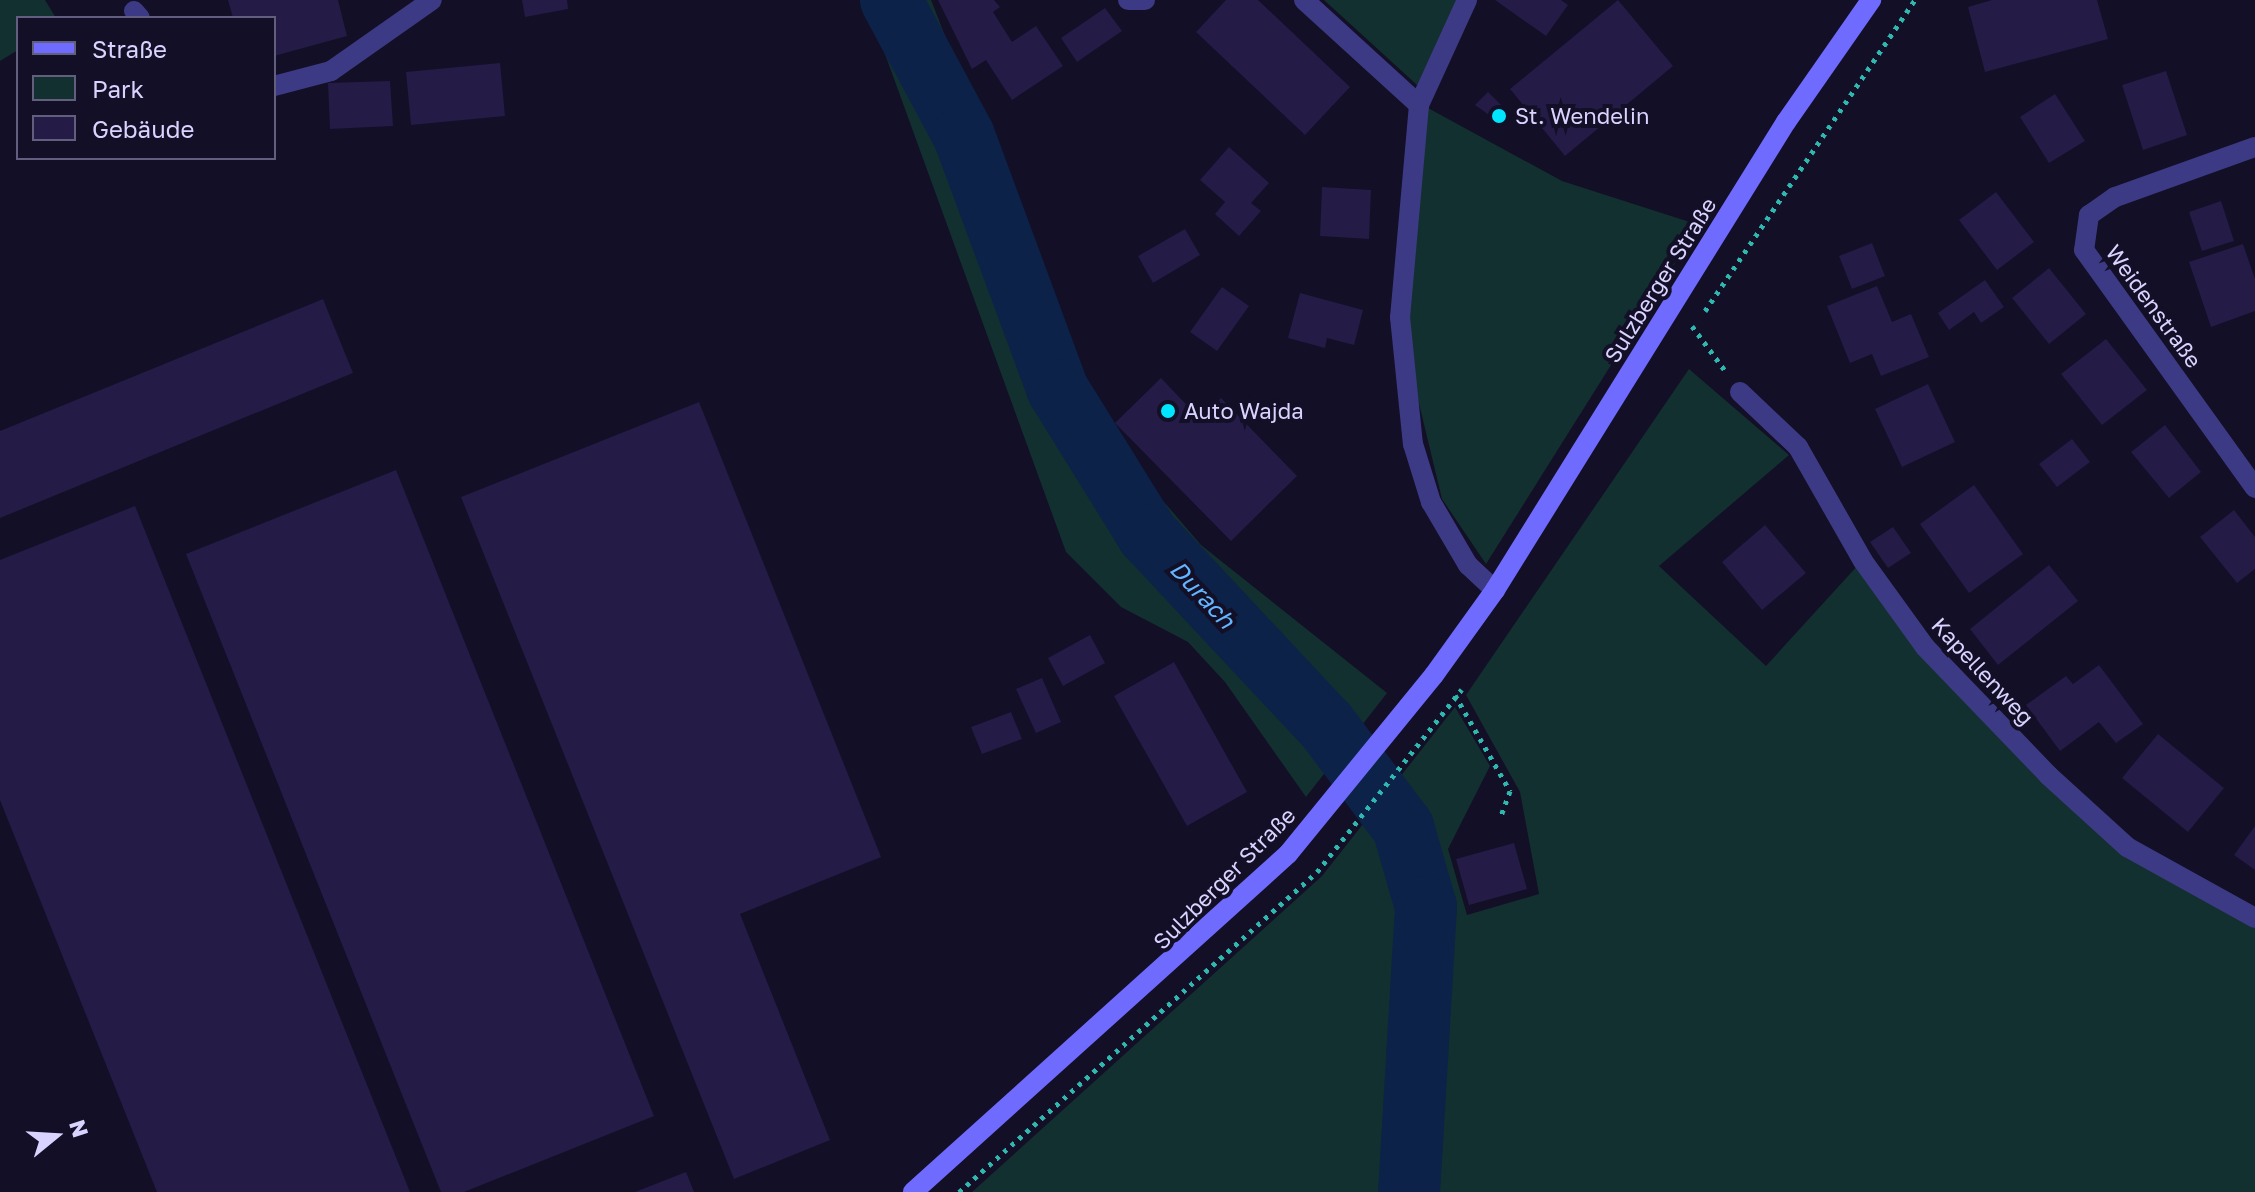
<!DOCTYPE html>
<html>
<head>
<meta charset="utf-8">
<style>
  body { margin:0 }
  #map { position:relative; width:2255px; height:1192px; overflow:hidden; background:#130f26; font-family:"Golos Text",sans-serif }
  div>[style] { position:absolute }
  .green>* { inset:0; background:#12302f }
  .river>* { height:62px; margin:-31px; padding:0 31px; transform-origin:31px; border-radius:31px; background:#0c2248 }
  .building>* { inset:0; background:#241b47 }
  .path>* { height:5px; margin-top:-2.5px; transform-origin:0; background:repeating-linear-gradient(90deg,#2fb8b0 0 4px,transparent 0 10px) }
  .street>* { height:20px; margin:-10px; padding:0 10px; transform-origin:10px; border-radius:10px; background:#3d3a85 }
  .secondary>* { height:20px; margin:-10px; padding:0 10px; transform-origin:10px; border-radius:10px; background:#6f6bff }
  .dots>* { width:22px; height:22px; translate:-50% -50%; box-sizing:border-box; border:4px solid #130f26; border-radius:50% }
  span { translate:-50% -50%; white-space:nowrap; text-align:center; line-height:1.15; -webkit-text-stroke:8px #130f26; paint-order:stroke }
  .poi-label { font-size:22px; color:#d9d4ff }
  .left { translate:0 -50%; text-align:left }
  .street-label { font-size:22px; color:#d9d4ff }
  .water-label { font-size:24px; color:#62b6ff; font-style:italic }
  .legend { position:absolute; left:16px; top:16px; width:260px; height:144px; box-sizing:border-box; background:#130f26; border:2px solid #625e7d; margin:0; padding:10px 14px; list-style:none; font-size:24px; color:#d9d4ff }
  .legend li { display:flex; align-items:center; gap:16px; height:40px }
  .legend b { width:40px; border:2px solid #625e7d }
  .north { position:absolute; left:16px; top:1096px; width:80px; height:80px; -webkit-text-stroke:6px #130f26; paint-order:stroke; rotate:72deg; font-size:22px; font-weight:700; line-height:32px; text-align:center; color:#d9d4ff }
  .north::after { content:''; display:block; margin:auto; width:28px; height:36px; background:#d9d4ff; clip-path:polygon(50% 0,100% 100%,50% 72%,0 100%) }
</style>
</head>
<body>
<div id="map">
  <div class="green">
    <i style="clip-path:polygon(0 0,45px 0,56px 18px,18px 18px,18px 50px,0 61px)"></i>
    <i style="clip-path:polygon(903px 0,931px 0,1097px 424px,1201px 545px,1387px 693px,1306px 797px,1225px 682px,1188px 642px,1121px 607px,1066px 552px,869px 10px)"></i>
    <i style="clip-path:polygon(1324px 0,1458px 0,1417px 85px)"></i>
    <i style="clip-path:polygon(1428px 108px,1562px 181px,1699px 225px,1486px 564px,1442px 499px,1416px 391px,1408px 316px)"></i>
    <i style="clip-path:polygon(1689px 369px,1789px 455px,1659px 566px,1766px 666px,1859px 564px,2045px 778px,2255px 925px,2255px 1192px,972px 1192px,1322px 876px,1455px 707px,1490px 766px,1448px 849px,1467px 915px,1539px 894px,1520px 792px,1466px 695px)"></i>
  </div>
  <div class="river">
    <i style="left:891px;top:0;width:154px;rotate:61.8deg"></i>
    <i style="left:964px;top:136px;width:271px;rotate:69.7deg"></i>
    <i style="left:1058px;top:390px;width:171px;rotate:58.2deg"></i>
    <i style="left:1148px;top:535px;width:260px;rotate:46.9deg"></i>
    <i style="left:1326px;top:725px;width:128px;rotate:53deg"></i>
    <i style="left:1403px;top:827px;width:83px;rotate:74deg"></i>
    <i style="left:1426px;top:907px;width:286px;rotate:93.4deg"></i>
  </div>
  <div class="building">
    <i style="clip-path:polygon(228px 0,338px 0,347px 36px,274px 56px,274px 18px,233px 18px)"></i>
    <i style="clip-path:polygon(522px 0,567px 0,568px 9px,525px 17px)"></i>
    <i style="clip-path:polygon(938px 0,994px 0,1000px 7px,993px 12px,1012px 42px,1036px 26px,1063px 66px,1012px 100px,986px 60px,972px 69px)"></i>
    <i style="clip-path:polygon(1226px 0,1258px 0,1350px 87px,1305px 135px,1196px 32px)"></i>
    <i style="clip-path:polygon(1495px 0,1561px 0,1568px 5px,1546px 36px)"></i>
    <i style="clip-path:polygon(1618px 0,1673px 66px,1565px 156px,1510px 89px)"></i>
    <i style="clip-path:polygon(1992px 0,2097px 0,2108px 39px,1985px 72px,1968px 7px)"></i>
    <i style="clip-path:polygon(1105px 8px,1122px 31px,1077px 62px,1061px 38px)"></i>
    <i style="clip-path:polygon(500px 63px,505px 116px,411px 125px,406px 72px)"></i>
    <i style="clip-path:polygon(2166px 71px,2187px 135px,2143px 150px,2122px 85px)"></i>
    <i style="clip-path:polygon(390px 81px,393px 126px,330px 129px,328px 83px)"></i>
    <i style="clip-path:polygon(1488px 92px,1508px 112px,1503px 125px,1475px 105px)"></i>
    <i style="clip-path:polygon(2055px 94px,2085px 141px,2049px 163px,2020px 117px)"></i>
    <i style="clip-path:polygon(1229px 147px,1269px 183px,1251px 203px,1261px 211px,1239px 236px,1215px 214px,1225px 202px,1200px 180px)"></i>
    <i style="clip-path:polygon(1322px 187px,1371px 190px,1369px 239px,1320px 236px)"></i>
    <i style="clip-path:polygon(1996px 192px,2034px 242px,1997px 270px,1959px 220px)"></i>
    <i style="clip-path:polygon(2221px 201px,2234px 241px,2202px 251px,2189px 212px)"></i>
    <i style="clip-path:polygon(1185px 229px,1200px 255px,1153px 283px,1138px 256px)"></i>
    <i style="clip-path:polygon(1872px 243px,1885px 276px,1852px 289px,1839px 256px)"></i>
    <i style="clip-path:polygon(2243px 244px,2255px 279px,2255px 311px,2211px 327px,2189px 262px)"></i>
    <i style="clip-path:polygon(2049px 268px,2086px 314px,2049px 344px,2012px 298px)"></i>
    <i style="clip-path:polygon(1985px 280px,2004px 307px,1981px 323px,1974px 312px,1949px 330px,1938px 313px)"></i>
    <i style="clip-path:polygon(1877px 286px,1892px 322px,1911px 314px,1929px 357px,1881px 376px,1872px 354px,1850px 363px,1827px 306px)"></i>
    <i style="clip-path:polygon(1222px 287px,1249px 306px,1217px 351px,1190px 332px)"></i>
    <i style="clip-path:polygon(1300px 293px,1363px 310px,1354px 345px,1327px 338px,1325px 348px,1288px 338px)"></i>
    <i style="clip-path:polygon(323px 299px,353px 373px,0 518px,0 431px)"></i>
    <i style="clip-path:polygon(2106px 339px,2147px 390px,2102px 425px,2061px 374px)"></i>
    <i style="clip-path:polygon(1161px 378px,1200px 419px,1221px 398px,1297px 476px,1231px 541px,1115px 423px)"></i>
    <i style="clip-path:polygon(1928px 384px,1955px 442px,1902px 467px,1875px 409px)"></i>
    <i style="clip-path:polygon(699px 402px,881px 857px,740px 914px,830px 1140px,734px 1179px,461px 497px)"></i>
    <i style="clip-path:polygon(2165px 425px,2201px 472px,2169px 498px,2131px 452px)"></i>
    <i style="clip-path:polygon(2072px 439px,2090px 462px,2057px 487px,2039px 464px)"></i>
    <i style="clip-path:polygon(396px 470px,654px 1116px,464px 1192px,441px 1192px,186px 554px)"></i>
    <i style="clip-path:polygon(1974px 485px,2023px 554px,1969px 593px,1920px 524px)"></i>
    <i style="clip-path:polygon(135px 506px,410px 1192px,157px 1192px,0 800px,0 560px)"></i>
    <i style="clip-path:polygon(2234px 510px,2255px 537px,2255px 569px,2237px 583px,2200px 537px)"></i>
    <i style="clip-path:polygon(1765px 525px,1806px 573px,1762px 610px,1722px 562px)"></i>
    <i style="clip-path:polygon(1893px 527px,1911px 553px,1888px 568px,1870px 542px)"></i>
    <i style="clip-path:polygon(2049px 565px,2078px 601px,1998px 665px,1970px 629px)"></i>
    <i style="clip-path:polygon(1090px 635px,1105px 663px,1063px 686px,1048px 658px)"></i>
    <i style="clip-path:polygon(1174px 662px,1247px 792px,1187px 826px,1114px 696px)"></i>
    <i style="clip-path:polygon(2099px 665px,2143px 724px,2116px 743px,2099px 722px,2060px 751px,2026px 705px,2066px 676px,2073px 684px)"></i>
    <i style="clip-path:polygon(1042px 678px,1061px 722px,1036px 733px,1016px 689px)"></i>
    <i style="clip-path:polygon(1011px 712px,1022px 739px,982px 754px,971px 727px)"></i>
    <i style="clip-path:polygon(2158px 734px,2224px 788px,2188px 832px,2122px 778px)"></i>
    <i style="clip-path:polygon(2255px 826px,2255px 870px,2234px 855px)"></i>
    <i style="clip-path:polygon(1514px 843px,1527px 889px,1469px 905px,1456px 859px)"></i>
    <i style="clip-path:polygon(686px 1172px,694px 1192px,635px 1192px)"></i>
  </div>
  <div class="path">
    <i style="left:1705px;top:311px;width:375px;rotate:-56deg"></i>
    <i style="left:1692px;top:326px;width:57px;rotate:53.5deg"></i>
    <i style="left:1455px;top:695px;width:111px;rotate:60.2deg"></i>
    <i style="left:1510px;top:791px;width:27px;rotate:110deg"></i>
    <i style="left:959px;top:1192px;width:480px;rotate:-41.8deg"></i>
    <i style="left:1317px;top:872px;width:233px;rotate:-51.6deg"></i>
  </div>
  <div class="street">
    <i style="left:1128px;top:0;width:17px"></i>
    <i style="left:1304px;top:0;width:156px;rotate:42.4deg"></i>
    <i style="left:1467px;top:0;width:115px;rotate:114.6deg"></i>
    <i style="left:1419px;top:105px;width:213px;rotate:95.1deg"></i>
    <i style="left:1400px;top:317px;width:128px;rotate:84.2deg"></i>
    <i style="left:1413px;top:444px;width:61px;rotate:72.8deg"></i>
    <i style="left:1431px;top:502px;width:73px;rotate:59.6deg"></i>
    <i style="left:1468px;top:565px;width:37px;rotate:43deg"></i>
    <i style="left:134px;top:11px;width:9px;rotate:49deg"></i>
    <i style="left:274px;top:86px;width:59px;rotate:-14.7deg"></i>
    <i style="left:331px;top:71px;width:123px;rotate:-35.1deg"></i>
    <i style="left:2255px;top:147px;width:149px;rotate:160.3deg"></i>
    <i style="left:2115px;top:197px;width:32px;rotate:145deg"></i>
    <i style="left:2089px;top:215px;width:35px;rotate:98deg"></i>
    <i style="left:2084px;top:250px;width:293px;rotate:54.3deg"></i>
    <i style="left:1740px;top:392px;width:80px;rotate:43.5deg"></i>
    <i style="left:1798px;top:447px;width:131px;rotate:60.3deg"></i>
    <i style="left:1863px;top:561px;width:106px;rotate:54.2deg"></i>
    <i style="left:1925px;top:647px;width:178px;rotate:46.1deg"></i>
    <i style="left:2048px;top:775px;width:107px;rotate:42.3deg"></i>
    <i style="left:2127px;top:847px;width:146px;rotate:29deg"></i>
  </div>
  <div class="secondary">
    <i style="left:913px;top:1192px;width:505px;rotate:-42.03deg"></i>
    <i style="left:1288px;top:854px;width:231px;rotate:-50.8deg"></i>
    <i style="left:1434px;top:675px;width:105px;rotate:-54.3deg"></i>
    <i style="left:1495px;top:590px;width:551px;rotate:-58.13deg"></i>
    <i style="left:1786px;top:122px;width:149px;rotate:-55.1deg"></i>
  </div>
  <div class="dots">
    <i style="left:1499px;top:116px;background:#00e5ff"></i>
    <i style="left:1168px;top:411px;background:#00e5ff"></i>
  </div>
  <div class="poi-label">
    <span class="left" style="left:1515px;top:116px">St. Wendelin</span>
    <span class="left" style="left:1184px;top:411px">Auto Wajda</span>
  </div>
  <div class="street-label">
    <span style="left:1660px;top:280px;rotate:-58deg">Sulzberger Straße</span>
    <span style="left:2154px;top:306px;rotate:54deg">Weidenstraße</span>
    <span style="left:1983px;top:671px;rotate:47deg">Kapellenweg</span>
    <span style="left:1224px;top:878px;rotate:-45deg">Sulzberger Straße</span>
  </div>
  <div class="water-label">
    <span style="left:1203px;top:594px;rotate:47deg">Durach</span>
  </div>
  <ul class="legend">
  <li><b style="height:10px;background:#6f6bff"></b>Straße</li>
  <li><b style="height:22px;background:#12302f"></b>Park</li>
  <li><b style="height:22px;background:#241b47"></b>Gebäude</li>
  </ul>
  <div class="north">N</div>
</div>
</body>
</html>
